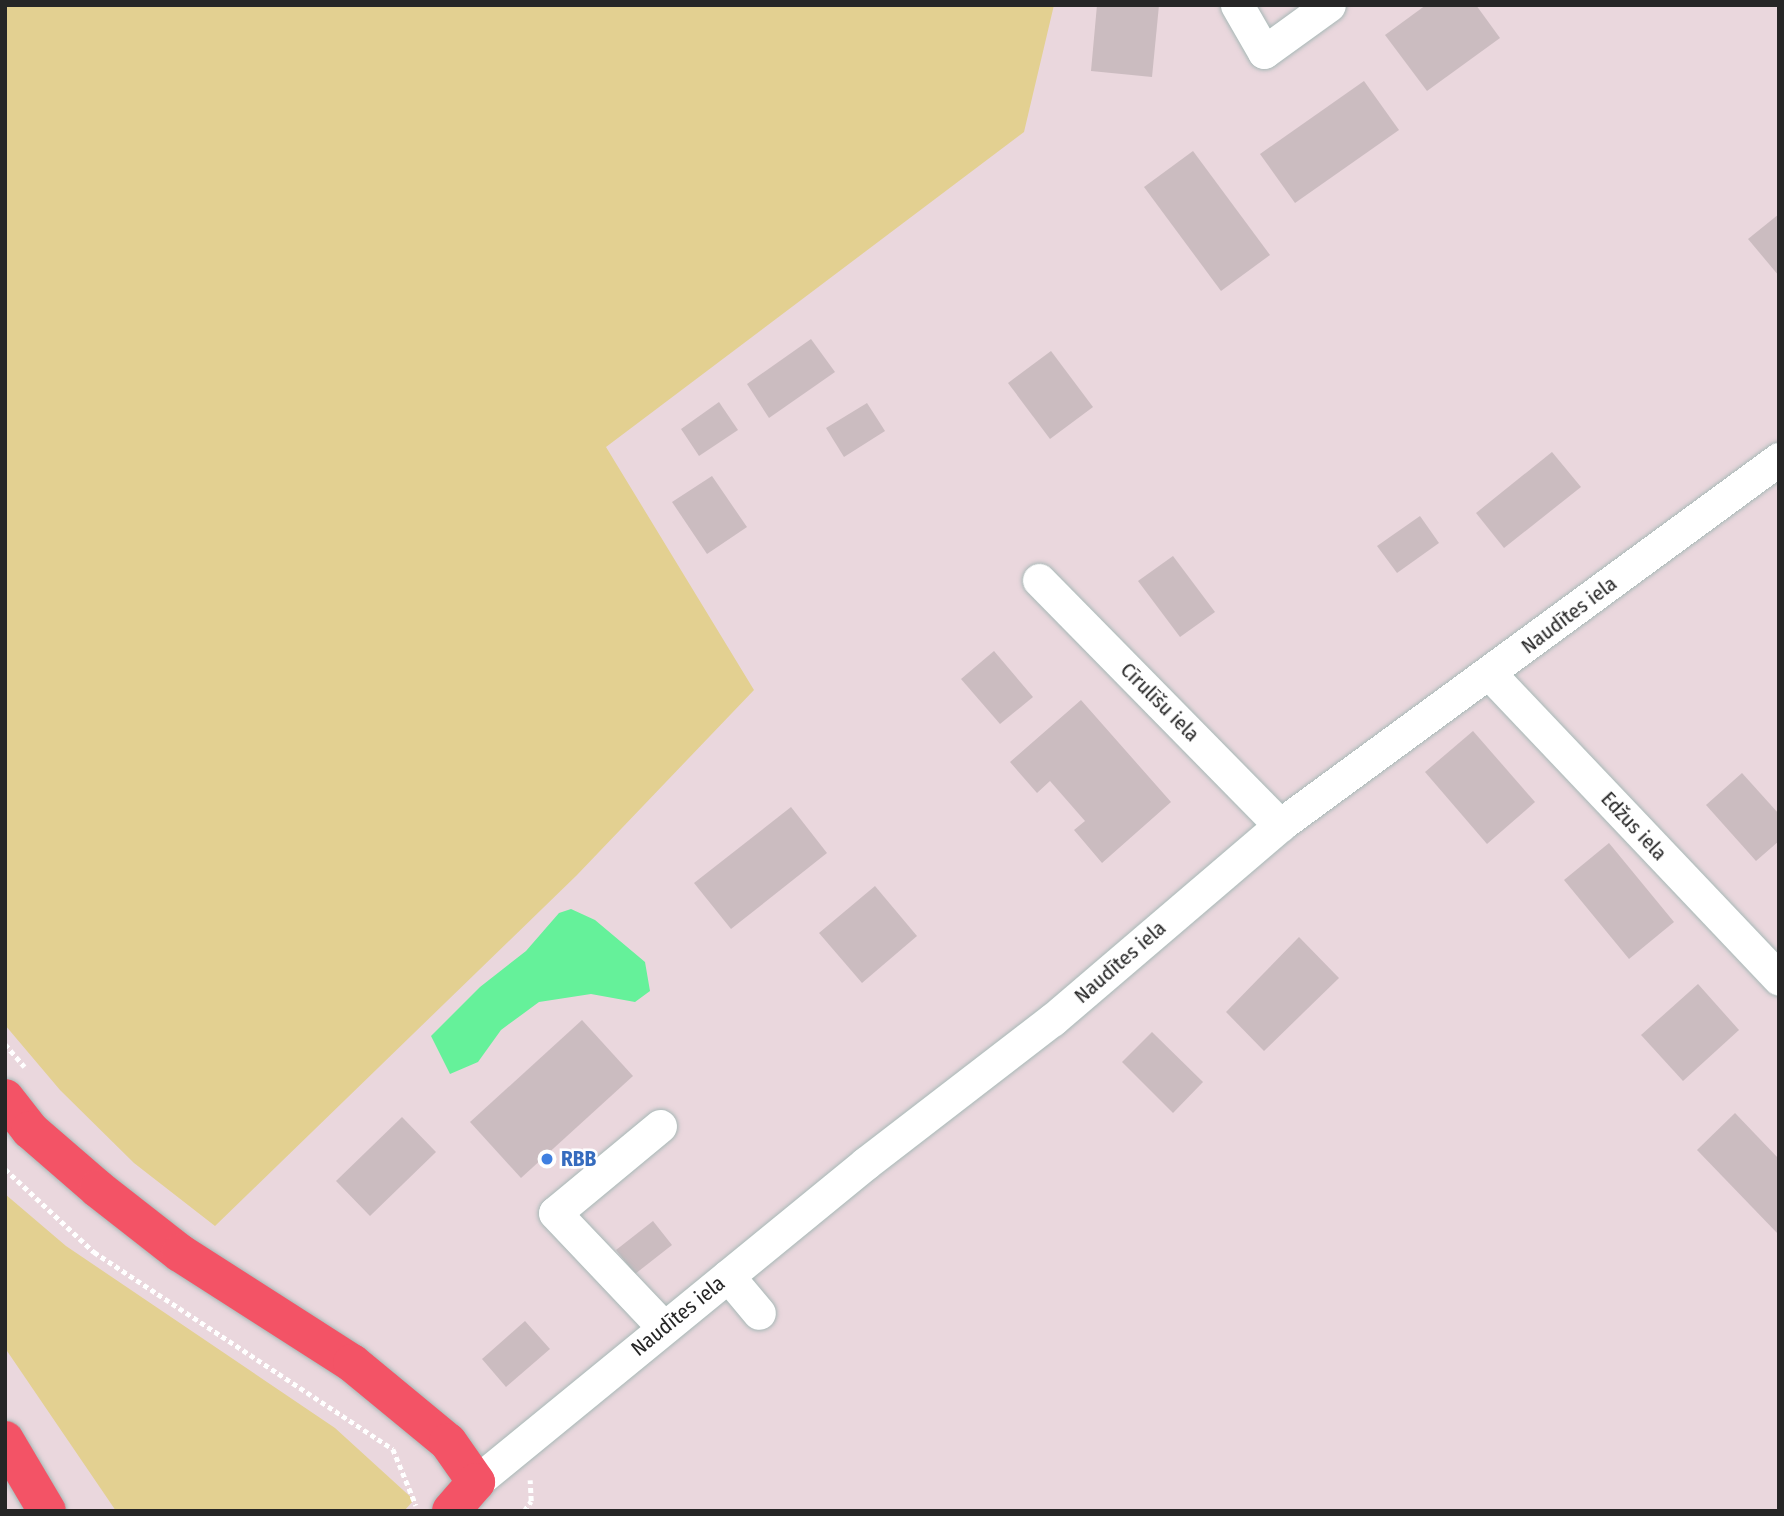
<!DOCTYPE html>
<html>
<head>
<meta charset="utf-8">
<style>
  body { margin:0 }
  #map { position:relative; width:1784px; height:1516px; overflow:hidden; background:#ead7dd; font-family:"Fira Sans Condensed",sans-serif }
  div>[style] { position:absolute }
  .green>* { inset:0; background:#e3d091 }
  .water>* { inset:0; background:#65f19a }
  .building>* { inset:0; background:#cbbcc0 }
  .path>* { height:4.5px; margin-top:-2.25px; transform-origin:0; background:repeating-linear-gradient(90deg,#fff 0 5px,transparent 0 8.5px) }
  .roads { filter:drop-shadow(0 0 2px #a7b8b6) drop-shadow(0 0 2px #a7b8b6) }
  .minor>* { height:33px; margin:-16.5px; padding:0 16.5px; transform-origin:16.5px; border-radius:16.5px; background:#fff }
  .major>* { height:38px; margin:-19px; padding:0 19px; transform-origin:19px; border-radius:19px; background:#f35366 }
  .dots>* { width:19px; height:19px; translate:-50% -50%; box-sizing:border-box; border:4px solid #fff; border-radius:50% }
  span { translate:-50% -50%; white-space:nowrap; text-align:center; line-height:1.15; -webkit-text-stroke:5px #fff; paint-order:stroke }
  .street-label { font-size:21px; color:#262626 }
  .shop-label { font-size:21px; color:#366cbe; font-weight:700 }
  .left { translate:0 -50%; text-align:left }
  .frame { position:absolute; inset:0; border:7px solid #262626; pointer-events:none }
</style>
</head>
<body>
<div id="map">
  <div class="green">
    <i style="clip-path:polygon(5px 5px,1054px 5px,1024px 132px,606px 447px,754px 690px,577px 875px,215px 1226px,134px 1163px,60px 1090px,5px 1025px)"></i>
    <i style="clip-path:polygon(5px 1194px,66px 1246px,335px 1428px,414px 1500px,404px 1511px,116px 1511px,5px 1348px)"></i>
  </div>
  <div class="water">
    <i style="clip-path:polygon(571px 909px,595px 920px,645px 962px,650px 991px,635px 1002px,591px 994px,539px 1002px,501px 1030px,478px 1062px,450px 1074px,431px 1036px,480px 987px,526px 951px,559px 913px)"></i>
  </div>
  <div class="building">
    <i style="clip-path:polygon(1097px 5px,1159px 5px,1152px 77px,1091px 71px)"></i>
    <i style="clip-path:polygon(1426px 5px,1476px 5px,1500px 38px,1427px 91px,1385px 35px)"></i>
    <i style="clip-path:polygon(1364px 81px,1399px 130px,1295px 203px,1260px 154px)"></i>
    <i style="clip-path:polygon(1193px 151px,1270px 255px,1221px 291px,1144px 187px)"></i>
    <i style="clip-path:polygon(1779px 214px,1779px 276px,1748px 239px)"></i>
    <i style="clip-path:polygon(811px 339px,835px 372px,769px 418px,747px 384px)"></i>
    <i style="clip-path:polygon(1051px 351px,1093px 407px,1050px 439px,1008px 383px)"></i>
    <i style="clip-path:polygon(719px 402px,738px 430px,699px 456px,681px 429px)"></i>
    <i style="clip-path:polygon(867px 403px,885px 431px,844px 457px,826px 428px)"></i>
    <i style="clip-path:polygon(1552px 452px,1581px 487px,1504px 548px,1476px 513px)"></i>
    <i style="clip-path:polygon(712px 476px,747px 527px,707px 554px,672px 502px)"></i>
    <i style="clip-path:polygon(1420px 516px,1439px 543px,1397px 573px,1377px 546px)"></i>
    <i style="clip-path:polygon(1173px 556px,1215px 612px,1180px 637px,1138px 581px)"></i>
    <i style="clip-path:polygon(994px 651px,1033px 697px,1000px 724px,961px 679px)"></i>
    <i style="clip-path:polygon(1081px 700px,1171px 802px,1102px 863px,1074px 830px,1085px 821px,1050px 781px,1037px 793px,1010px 762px)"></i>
    <i style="clip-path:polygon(1473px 731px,1535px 802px,1487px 844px,1425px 772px)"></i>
    <i style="clip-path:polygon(1742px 773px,1779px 814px,1779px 841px,1756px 861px,1706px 805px)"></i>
    <i style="clip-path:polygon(791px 807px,827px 853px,731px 929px,694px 883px)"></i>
    <i style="clip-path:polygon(1609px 843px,1674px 922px,1629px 959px,1564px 880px)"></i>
    <i style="clip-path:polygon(875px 886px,917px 936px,862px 983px,819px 933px)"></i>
    <i style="clip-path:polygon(1299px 937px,1339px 978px,1264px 1051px,1226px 1012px)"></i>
    <i style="clip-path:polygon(1698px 984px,1739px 1030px,1683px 1081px,1641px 1035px)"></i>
    <i style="clip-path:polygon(582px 1020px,633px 1076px,521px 1178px,470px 1122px)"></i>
    <i style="clip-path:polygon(1152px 1032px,1203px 1082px,1173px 1113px,1122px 1062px)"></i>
    <i style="clip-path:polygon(1735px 1113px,1779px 1159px,1779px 1235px,1697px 1150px)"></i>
    <i style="clip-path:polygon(402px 1117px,436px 1152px,370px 1216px,336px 1181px)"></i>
    <i style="clip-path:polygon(653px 1221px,672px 1245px,635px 1274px,616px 1250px)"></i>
    <i style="clip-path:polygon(525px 1321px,550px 1349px,506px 1387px,482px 1359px)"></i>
  </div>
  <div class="path">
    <i style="left:5px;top:1044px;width:30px;rotate:49deg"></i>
    <i style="left:5px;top:1169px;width:122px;rotate:43deg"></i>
    <i style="left:94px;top:1252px;width:358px;rotate:33.4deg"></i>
    <i style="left:393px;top:1449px;width:61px;rotate:67.7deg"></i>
    <i style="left:524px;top:1511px;width:12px;rotate:-55deg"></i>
    <i style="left:531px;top:1501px;width:21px;rotate:-93deg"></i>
  </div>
  <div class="roads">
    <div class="minor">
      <i style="left:1237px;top:5px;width:54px;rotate:60.1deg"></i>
      <i style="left:1264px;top:52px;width:80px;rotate:-35.9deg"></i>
      <i style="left:1039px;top:580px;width:344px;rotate:45.5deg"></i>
      <i style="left:1490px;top:674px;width:420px;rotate:46.5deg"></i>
      <i style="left:660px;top:1126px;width:136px;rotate:140.4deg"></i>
      <i style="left:555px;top:1213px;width:158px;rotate:46.5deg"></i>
      <i style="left:728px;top:1276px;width:48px;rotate:50deg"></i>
      <i style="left:476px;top:1482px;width:504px;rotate:-39.28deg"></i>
      <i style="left:866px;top:1163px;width:235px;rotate:-37.6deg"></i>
      <i style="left:1052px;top:1020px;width:300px;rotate:-40.5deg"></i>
      <i style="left:1280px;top:825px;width:619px;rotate:-36.26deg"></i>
    </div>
    <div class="major">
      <i style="left:5px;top:1098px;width:41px;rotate:52deg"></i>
      <i style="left:30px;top:1130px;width:90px;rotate:40.9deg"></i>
      <i style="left:98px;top:1189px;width:104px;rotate:38deg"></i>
      <i style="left:180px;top:1253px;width:204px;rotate:32.6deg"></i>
      <i style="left:352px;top:1363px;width:124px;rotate:39.5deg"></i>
      <i style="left:448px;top:1442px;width:49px;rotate:55deg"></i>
      <i style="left:476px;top:1482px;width:38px;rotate:131deg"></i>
      <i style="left:5px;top:1440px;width:82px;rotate:59.4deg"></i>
    </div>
  </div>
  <div class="dots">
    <i style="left:547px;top:1159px;background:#3f7fe0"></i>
  </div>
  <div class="street-label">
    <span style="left:1569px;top:615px;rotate:-37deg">Naudītes iela</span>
    <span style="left:1160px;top:702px;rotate:45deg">Cīrulīšu iela</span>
    <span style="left:1634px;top:826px;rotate:47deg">Edžus iela</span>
    <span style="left:1120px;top:962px;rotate:-41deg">Naudītes iela</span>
    <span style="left:678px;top:1316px;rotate:-39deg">Naudītes iela</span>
  </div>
  <div class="shop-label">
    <span class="left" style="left:561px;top:1159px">RBB</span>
  </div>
  <div class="frame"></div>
</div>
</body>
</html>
